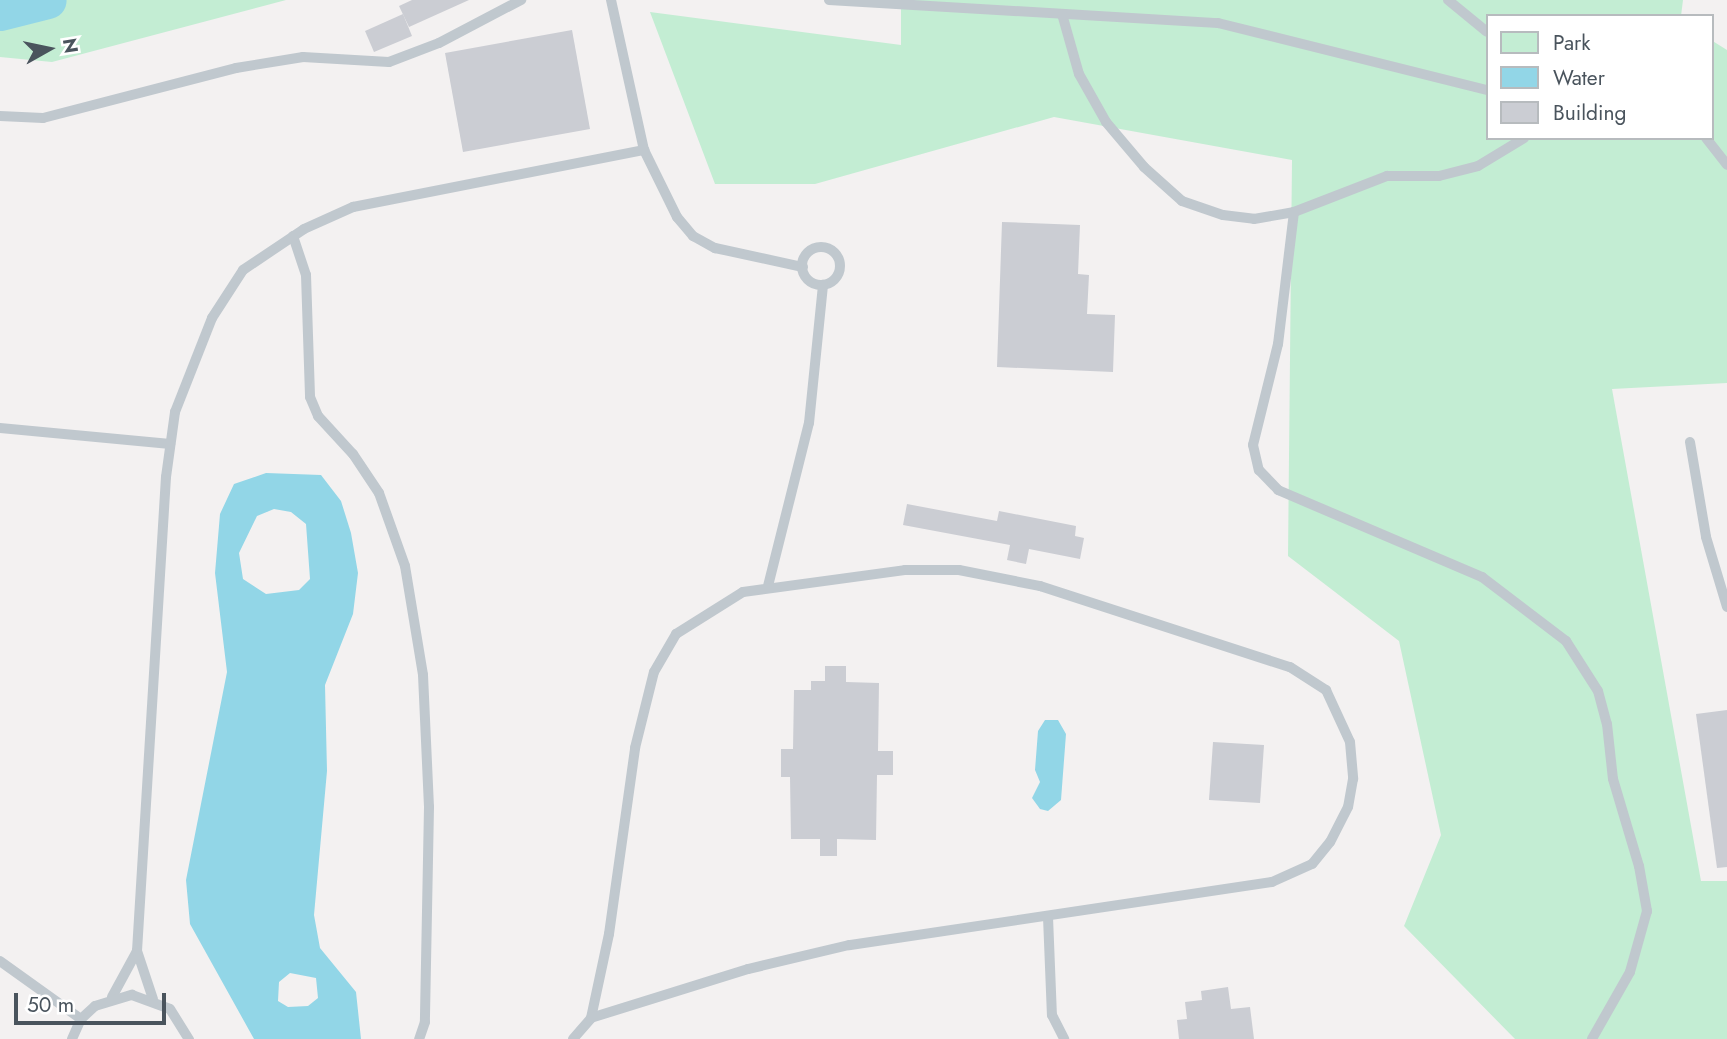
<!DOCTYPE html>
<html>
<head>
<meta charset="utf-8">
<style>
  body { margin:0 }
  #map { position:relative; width:1727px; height:1039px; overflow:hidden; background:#f3f1f1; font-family:Jost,sans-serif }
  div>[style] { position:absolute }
  .green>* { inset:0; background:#c3edd3 }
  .water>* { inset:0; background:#92d6e7 }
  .river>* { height:37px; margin:-18.5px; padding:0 18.5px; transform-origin:18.5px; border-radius:18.5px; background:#92d6e7 }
  .building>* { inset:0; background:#cbcdd3 }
  .lane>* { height:10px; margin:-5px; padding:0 5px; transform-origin:5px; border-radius:5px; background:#c0c8ce }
  .lane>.ring { margin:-5px; padding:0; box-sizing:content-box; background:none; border:10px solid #c0c8ce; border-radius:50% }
  span { translate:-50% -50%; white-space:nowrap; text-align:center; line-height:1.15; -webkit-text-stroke:6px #fff; paint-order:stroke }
  .legend { position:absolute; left:1486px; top:14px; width:228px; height:126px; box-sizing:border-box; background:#fff; border:2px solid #b7bbbe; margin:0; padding:9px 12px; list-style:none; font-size:21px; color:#4a545d }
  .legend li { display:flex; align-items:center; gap:14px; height:35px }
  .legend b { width:35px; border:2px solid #b7bbbe }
  .north { position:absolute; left:14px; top:14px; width:70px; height:70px; -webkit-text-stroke:5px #fff; paint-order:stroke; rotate:81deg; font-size:19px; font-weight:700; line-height:28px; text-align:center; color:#4a545d }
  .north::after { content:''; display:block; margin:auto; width:24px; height:32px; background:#4a545d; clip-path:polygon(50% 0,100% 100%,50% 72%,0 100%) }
  .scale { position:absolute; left:14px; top:993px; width:152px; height:32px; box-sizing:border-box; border:4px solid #4a545d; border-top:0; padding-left:9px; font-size:21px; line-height:24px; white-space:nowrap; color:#4a545d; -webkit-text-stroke:5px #fff; paint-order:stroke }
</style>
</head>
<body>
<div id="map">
  <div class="green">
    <i style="clip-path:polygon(0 0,286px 0,52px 62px,0 57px)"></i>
    <i style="clip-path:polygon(901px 0,1683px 0,1681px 16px,1487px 16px,1487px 138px,1711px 138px,1711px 40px,1727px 50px,1727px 383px,1612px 389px,1701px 881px,1727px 881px,1727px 1039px,1515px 1039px,1404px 926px,1441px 835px,1399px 641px,1288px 556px,1292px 160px,1054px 117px,815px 184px,715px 184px,650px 12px,901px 45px)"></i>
  </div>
  <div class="water">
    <i style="clip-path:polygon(evenodd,266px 473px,321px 475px,341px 501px,351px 533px,358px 573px,353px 614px,325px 685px,327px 771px,314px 915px,320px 948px,356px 992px,361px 1039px,254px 1039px,190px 924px,186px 880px,227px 672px,215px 573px,220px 514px,234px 484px,266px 473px,274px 509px,291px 512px,306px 524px,310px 579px,299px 590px,266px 594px,243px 579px,239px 553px,257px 516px,274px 509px,266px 473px,290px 973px,316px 978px,318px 998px,308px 1006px,288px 1007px,278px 1001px,279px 982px,290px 973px)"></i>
    <i style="clip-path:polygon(1045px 720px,1058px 720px,1066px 734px,1061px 800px,1048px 811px,1040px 809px,1032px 798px,1040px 782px,1035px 770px,1038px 731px)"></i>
  </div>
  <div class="river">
    <i style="left:0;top:12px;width:49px;rotate:-14deg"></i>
  </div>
  <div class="building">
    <i style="clip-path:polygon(412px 0,469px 0,409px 27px,399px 6px)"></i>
    <i style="clip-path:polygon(403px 14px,412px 36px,374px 52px,365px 31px)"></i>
    <i style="clip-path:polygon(572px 30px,590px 129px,463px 152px,445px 53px)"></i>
    <i style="clip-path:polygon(1002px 222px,1080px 225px,1078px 274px,1089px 275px,1087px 314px,1115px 315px,1113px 372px,997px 367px)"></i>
    <i style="clip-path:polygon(907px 504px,997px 521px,999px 511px,1076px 526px,1075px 536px,1084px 538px,1080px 559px,1029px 549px,1026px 564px,1007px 560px,1010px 545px,903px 525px)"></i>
    <i style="clip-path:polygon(825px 666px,846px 666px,846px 682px,879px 683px,878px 751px,893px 751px,893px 775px,877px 775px,876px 840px,837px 839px,837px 856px,820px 856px,820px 839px,791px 839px,790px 777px,781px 777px,781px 749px,793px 749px,794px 690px,811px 690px,811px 681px,825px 681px)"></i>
    <i style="clip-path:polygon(1727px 710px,1727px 867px,1717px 868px,1696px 714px)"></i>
    <i style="clip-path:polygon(1213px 742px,1264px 745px,1260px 803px,1209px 800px)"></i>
    <i style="clip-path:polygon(1228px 987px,1231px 1009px,1250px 1007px,1254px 1039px,1179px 1039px,1177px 1020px,1187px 1019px,1185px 1002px,1202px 1000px,1201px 991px)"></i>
  </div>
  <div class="lane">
    <i style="left:611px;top:0;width:154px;rotate:77.6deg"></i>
    <i style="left:644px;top:150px;width:75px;rotate:63.8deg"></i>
    <i style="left:677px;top:217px;width:25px;rotate:50deg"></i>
    <i style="left:693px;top:236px;width:25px;rotate:29deg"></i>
    <i style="left:715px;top:248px;width:90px;rotate:12.2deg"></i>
    <i style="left:829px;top:0;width:390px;rotate:3.4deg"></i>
    <i style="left:1218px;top:23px;width:277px;rotate:14deg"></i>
    <i style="left:1448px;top:0;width:50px;rotate:39.4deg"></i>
    <i style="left:1062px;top:14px;width:62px;rotate:74.2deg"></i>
    <i style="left:1079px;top:74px;width:55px;rotate:60.6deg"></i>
    <i style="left:1106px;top:122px;width:59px;rotate:49.8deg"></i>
    <i style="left:1144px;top:167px;width:51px;rotate:41.8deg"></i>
    <i style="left:1182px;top:201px;width:43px;rotate:18.9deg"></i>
    <i style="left:1223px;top:215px;width:31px;rotate:7deg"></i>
    <i style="left:1254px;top:219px;width:41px;rotate:-9.9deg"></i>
    <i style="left:1294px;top:212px;width:100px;rotate:-21.2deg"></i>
    <i style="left:1387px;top:176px;width:52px"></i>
    <i style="left:1439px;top:176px;width:40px;rotate:-14.4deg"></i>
    <i style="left:1478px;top:166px;width:54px;rotate:-31.3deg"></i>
    <i style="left:0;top:116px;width:43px;rotate:2.7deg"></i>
    <i style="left:43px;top:118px;width:199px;rotate:-14.5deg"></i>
    <i style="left:236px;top:68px;width:68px;rotate:-9.3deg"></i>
    <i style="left:303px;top:57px;width:86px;rotate:3.3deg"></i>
    <i style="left:389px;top:62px;width:53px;rotate:-20.8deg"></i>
    <i style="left:439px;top:43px;width:93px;rotate:-27.7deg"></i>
    <i style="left:1706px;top:138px;width:34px;rotate:52deg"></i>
    <i style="left:1294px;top:212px;width:133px;rotate:96.9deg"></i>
    <i style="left:1278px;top:344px;width:104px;rotate:103.9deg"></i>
    <i style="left:1253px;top:445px;width:26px;rotate:77deg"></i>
    <i style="left:1259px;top:470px;width:28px;rotate:46deg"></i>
    <i style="left:1278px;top:490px;width:222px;rotate:23.1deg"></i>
    <i style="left:1482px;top:577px;width:106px;rotate:37.3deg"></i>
    <i style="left:1566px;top:641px;width:59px;rotate:57.4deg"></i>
    <i style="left:1598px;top:691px;width:34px;rotate:75deg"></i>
    <i style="left:1607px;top:724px;width:55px;rotate:83.8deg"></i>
    <i style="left:1613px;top:779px;width:91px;rotate:73.4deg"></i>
    <i style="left:1639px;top:866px;width:46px;rotate:79.9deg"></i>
    <i style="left:1647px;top:911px;width:63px;rotate:105.6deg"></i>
    <i style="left:1630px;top:972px;width:77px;rotate:119.6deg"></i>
    <i style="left:293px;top:236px;width:41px;rotate:71.6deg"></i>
    <i style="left:306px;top:275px;width:122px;rotate:88.1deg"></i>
    <i style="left:310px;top:397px;width:21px;rotate:67deg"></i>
    <i style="left:318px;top:416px;width:52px;rotate:47.4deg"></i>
    <i style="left:353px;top:454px;width:47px;rotate:56.3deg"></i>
    <i style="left:379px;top:493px;width:77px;rotate:70.4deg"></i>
    <i style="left:405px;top:566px;width:110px;rotate:80.6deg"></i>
    <i style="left:423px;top:675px;width:132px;rotate:87.4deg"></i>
    <i style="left:429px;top:807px;width:215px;rotate:91.1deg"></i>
    <i style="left:425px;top:1022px;width:18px;rotate:109deg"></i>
    <i class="ring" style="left:802px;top:247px;width:28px;height:28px"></i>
    <i style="left:0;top:428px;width:171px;rotate:5.4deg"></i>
    <i style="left:1690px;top:442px;width:96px;rotate:80.4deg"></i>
    <i style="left:1706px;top:537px;width:73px;rotate:73.3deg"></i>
    <i style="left:768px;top:586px;width:168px;rotate:-75.9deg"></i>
    <i style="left:809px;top:423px;width:139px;rotate:-84.2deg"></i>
    <i style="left:1048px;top:917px;width:98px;rotate:87.7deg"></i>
    <i style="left:1052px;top:1015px;width:27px;rotate:63deg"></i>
    <i style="left:0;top:961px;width:100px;rotate:35.6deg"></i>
    <i style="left:112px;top:997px;width:52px;rotate:-61.5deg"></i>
    <i style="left:153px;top:999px;width:51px;rotate:-108.4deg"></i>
    <i style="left:137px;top:951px;width:475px;rotate:-86.5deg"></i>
    <i style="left:166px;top:477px;width:66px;rotate:-82.1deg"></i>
    <i style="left:175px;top:412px;width:101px;rotate:-68.5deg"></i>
    <i style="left:212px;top:318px;width:57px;rotate:-57.1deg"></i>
    <i style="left:243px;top:270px;width:73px;rotate:-33.9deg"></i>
    <i style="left:304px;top:229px;width:54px;rotate:-24.2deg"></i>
    <i style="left:353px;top:207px;width:297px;rotate:-11.1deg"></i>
    <i style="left:72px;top:1039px;width:22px;rotate:-66deg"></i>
    <i style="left:81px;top:1019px;width:19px;rotate:-43deg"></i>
    <i style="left:95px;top:1006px;width:39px;rotate:-17deg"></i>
    <i style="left:132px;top:995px;width:40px;rotate:20.2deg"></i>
    <i style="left:170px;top:1009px;width:36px;rotate:58deg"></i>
    <i style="left:573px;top:1039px;width:28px;rotate:-49deg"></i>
    <i style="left:591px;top:1018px;width:86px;rotate:-77.9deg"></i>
    <i style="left:609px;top:934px;width:188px;rotate:-82deg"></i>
    <i style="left:635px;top:748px;width:78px;rotate:-76deg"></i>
    <i style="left:654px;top:672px;width:44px;rotate:-59.9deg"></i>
    <i style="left:676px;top:634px;width:79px;rotate:-32.1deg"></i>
    <i style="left:743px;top:592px;width:163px;rotate:-7.7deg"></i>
    <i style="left:905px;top:570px;width:54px"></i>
    <i style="left:959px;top:570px;width:83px;rotate:11.2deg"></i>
    <i style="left:1040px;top:586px;width:263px;rotate:18deg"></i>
    <i style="left:1290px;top:667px;width:43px;rotate:32.6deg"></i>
    <i style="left:1326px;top:690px;width:57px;rotate:65.2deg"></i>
    <i style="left:1350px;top:742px;width:37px;rotate:85deg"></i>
    <i style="left:1353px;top:779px;width:28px;rotate:100deg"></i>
    <i style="left:1348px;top:807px;width:39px;rotate:117deg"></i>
    <i style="left:1330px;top:842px;width:28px;rotate:129deg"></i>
    <i style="left:1312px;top:864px;width:44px;rotate:155.8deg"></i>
    <i style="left:1272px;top:882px;width:428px;rotate:171.5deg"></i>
    <i style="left:849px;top:945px;width:104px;rotate:166.6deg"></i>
    <i style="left:748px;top:969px;width:164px;rotate:162.7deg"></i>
  </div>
  <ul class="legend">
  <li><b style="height:19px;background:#c3edd3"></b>Park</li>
  <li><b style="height:19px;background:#92d6e7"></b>Water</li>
  <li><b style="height:19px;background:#cbcdd3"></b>Building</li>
  </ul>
  <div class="north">N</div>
  <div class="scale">50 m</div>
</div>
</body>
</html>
